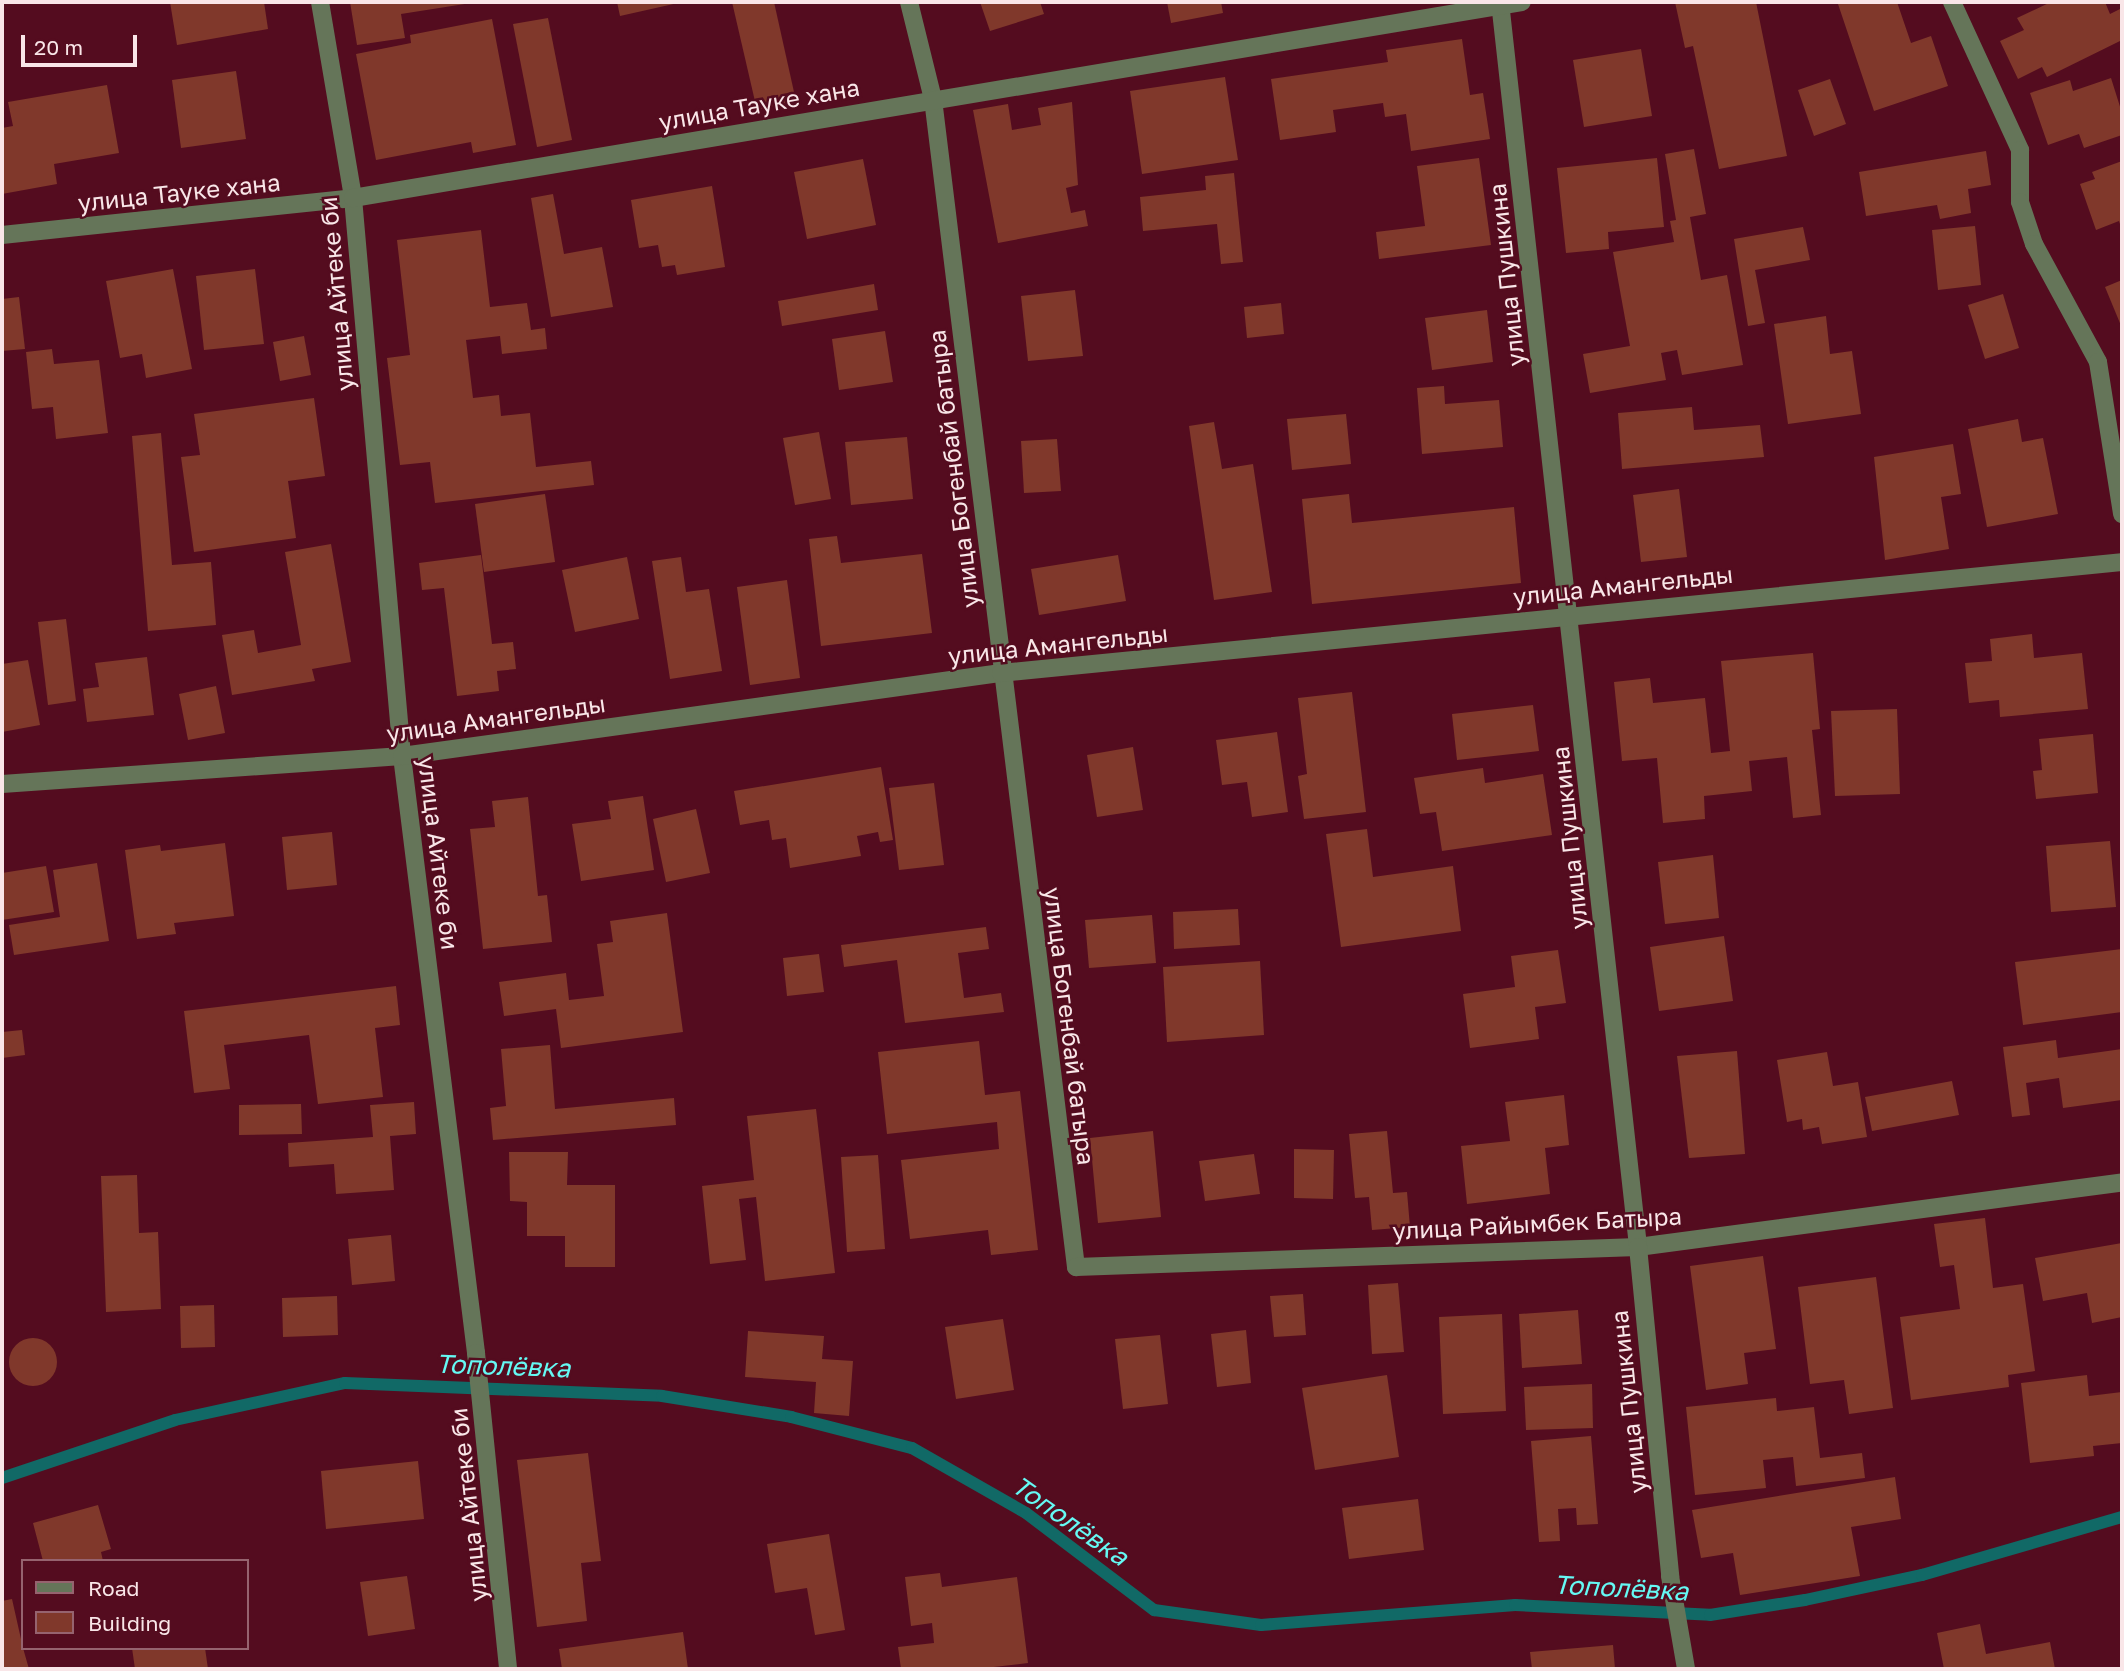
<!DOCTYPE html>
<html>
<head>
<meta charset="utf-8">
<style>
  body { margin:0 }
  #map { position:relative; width:2124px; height:1671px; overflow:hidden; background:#540c1f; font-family:"Golos Text",sans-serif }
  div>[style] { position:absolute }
  .stream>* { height:12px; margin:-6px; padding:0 6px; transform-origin:6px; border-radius:6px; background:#116966 }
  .building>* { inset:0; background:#80382b }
  .round { border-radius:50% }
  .minor>* { height:18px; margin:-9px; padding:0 9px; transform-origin:9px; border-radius:9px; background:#657559 }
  span { translate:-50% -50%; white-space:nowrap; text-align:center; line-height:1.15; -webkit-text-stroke:5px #540c1f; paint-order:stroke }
  .street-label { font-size:24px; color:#f9e6e8 }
  .water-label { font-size:26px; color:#65f9f4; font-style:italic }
  .frame { position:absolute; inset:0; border:4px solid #f9e6e8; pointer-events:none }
  .legend { position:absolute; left:21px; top:1559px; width:228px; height:91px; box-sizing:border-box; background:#540c1f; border:2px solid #96636f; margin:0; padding:9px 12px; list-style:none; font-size:21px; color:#f9e6e8 }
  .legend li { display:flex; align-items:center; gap:14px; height:35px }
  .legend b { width:35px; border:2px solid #96636f }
  .scale { position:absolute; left:21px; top:35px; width:116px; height:32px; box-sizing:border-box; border:4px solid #f9e6e8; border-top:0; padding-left:9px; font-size:21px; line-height:24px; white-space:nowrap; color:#f9e6e8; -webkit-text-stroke:5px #540c1f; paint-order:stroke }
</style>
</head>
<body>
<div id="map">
  <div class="stream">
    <i style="left:2px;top:1478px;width:182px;rotate:-18.5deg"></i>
    <i style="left:175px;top:1420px;width:174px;rotate:-12.3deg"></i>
    <i style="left:345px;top:1383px;width:317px;rotate:2.3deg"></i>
    <i style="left:662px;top:1396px;width:131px;rotate:9.2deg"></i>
    <i style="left:791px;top:1417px;width:125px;rotate:14.4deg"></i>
    <i style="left:912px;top:1448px;width:131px;rotate:29.7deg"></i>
    <i style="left:1026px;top:1513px;width:161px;rotate:37.2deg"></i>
    <i style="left:1154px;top:1610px;width:108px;rotate:8deg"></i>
    <i style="left:1261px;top:1625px;width:255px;rotate:-4.5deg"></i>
    <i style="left:1515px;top:1605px;width:195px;rotate:2.9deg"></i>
    <i style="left:1710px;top:1615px;width:96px;rotate:-9deg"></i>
    <i style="left:1805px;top:1600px;width:120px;rotate:-12.1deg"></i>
    <i style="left:1922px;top:1575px;width:208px;rotate:-16.2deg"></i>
  </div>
  <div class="building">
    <i style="clip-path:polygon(170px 2px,264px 2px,268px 29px,177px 45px)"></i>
    <i style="clip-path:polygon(350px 2px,471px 2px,471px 3px,401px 14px,405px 38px,357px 45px)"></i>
    <i style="clip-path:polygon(617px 2px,678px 2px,678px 3px,620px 16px)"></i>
    <i style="clip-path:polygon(732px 2px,774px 2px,796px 101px,757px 110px)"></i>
    <i style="clip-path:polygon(980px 2px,1040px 2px,1044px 14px,990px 31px)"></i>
    <i style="clip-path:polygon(1167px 2px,1221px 2px,1223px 13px,1171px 23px)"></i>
    <i style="clip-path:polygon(1675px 2px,1756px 2px,1787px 156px,1719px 169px,1693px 46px,1685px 48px)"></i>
    <i style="clip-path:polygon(1845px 2px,1897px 2px,1911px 43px,1931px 36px,1948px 86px,1874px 111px,1838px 4px)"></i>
    <i style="clip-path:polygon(2051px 2px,2105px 2px,2110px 14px,2122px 8px,2122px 45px,2120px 41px,2047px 77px,2042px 67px,2018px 79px,2000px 41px,2024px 30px,2017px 18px)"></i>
    <i style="clip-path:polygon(548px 18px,572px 140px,537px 147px,513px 24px)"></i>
    <i style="clip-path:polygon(492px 19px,516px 145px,473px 153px,471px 142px,376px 160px,356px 54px,411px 43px,410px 35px)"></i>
    <i style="clip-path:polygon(1462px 39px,1470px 95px,1483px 93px,1490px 139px,1411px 151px,1406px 114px,1385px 117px,1383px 103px,1333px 110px,1336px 132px,1280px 140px,1271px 79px,1388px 62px,1386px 50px)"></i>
    <i style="clip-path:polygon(1641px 49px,1652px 116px,1584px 127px,1573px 60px)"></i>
    <i style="clip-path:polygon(236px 71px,246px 139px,181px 148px,172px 80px)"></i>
    <i style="clip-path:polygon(1225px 77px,1238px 160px,1142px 174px,1130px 91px)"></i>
    <i style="clip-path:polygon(2111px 78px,2122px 113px,2122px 135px,2084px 148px,2079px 134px,2048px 145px,2030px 93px,2070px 80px,2073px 91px)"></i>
    <i style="clip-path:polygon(1830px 79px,1846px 124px,1814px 136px,1798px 90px)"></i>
    <i style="clip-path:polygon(107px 85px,119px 153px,54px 164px,57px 184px,2px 194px,2px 128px,13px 126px,8px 102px)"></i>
    <i style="clip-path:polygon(1072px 102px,1078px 185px,1066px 188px,1071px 213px,1085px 210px,1088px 226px,998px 243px,973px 110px,1008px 104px,1012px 130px,1041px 125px,1038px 108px)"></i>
    <i style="clip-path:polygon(1694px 149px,1706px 214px,1690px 217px,1701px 280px,1727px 275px,1743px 365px,1682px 375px,1677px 350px,1661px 353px,1666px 380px,1590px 393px,1583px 354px,1630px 346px,1613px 252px,1674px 242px,1670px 221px,1676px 220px,1665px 154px)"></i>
    <i style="clip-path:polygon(1986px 151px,1991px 185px,1968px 189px,1971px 213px,1940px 219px,1937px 205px,1866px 216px,1859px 172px)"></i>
    <i style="clip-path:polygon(1479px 158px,1491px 245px,1379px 259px,1376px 232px,1425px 226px,1417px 166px)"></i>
    <i style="clip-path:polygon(1657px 158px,1664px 227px,1608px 232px,1609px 249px,1566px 253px,1557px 168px)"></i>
    <i style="clip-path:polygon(863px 159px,876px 225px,807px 239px,794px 172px)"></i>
    <i style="clip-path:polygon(2122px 161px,2122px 230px,2119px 221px,2096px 230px,2080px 184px,2095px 179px,2092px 172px)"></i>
    <i style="clip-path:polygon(1234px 173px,1243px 262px,1221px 264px,1217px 224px,1143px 231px,1140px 197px,1206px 190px,1205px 176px)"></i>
    <i style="clip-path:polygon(712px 186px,725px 267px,677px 275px,675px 265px,662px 267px,658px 245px,639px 248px,631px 200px)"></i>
    <i style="clip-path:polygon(553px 194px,564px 254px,602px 247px,613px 307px,551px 317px,531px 198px)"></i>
    <i style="clip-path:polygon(1975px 226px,1981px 285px,1938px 290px,1932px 230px)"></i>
    <i style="clip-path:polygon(1803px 227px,1810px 260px,1755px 270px,1765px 323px,1748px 326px,1734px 239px)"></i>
    <i style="clip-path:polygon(481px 230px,490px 307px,527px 303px,531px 330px,545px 328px,547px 349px,502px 354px,500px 336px,466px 340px,473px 398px,499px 395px,501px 416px,530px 413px,536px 467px,591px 461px,594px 485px,435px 503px,430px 462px,400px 465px,387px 358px,410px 355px,397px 240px)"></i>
    <i style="clip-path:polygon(173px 269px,192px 369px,146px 378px,142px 354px,120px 358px,106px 281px)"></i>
    <i style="clip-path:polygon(255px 269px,264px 344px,204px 350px,196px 276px)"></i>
    <i style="clip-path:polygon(2122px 280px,2122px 328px,2105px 287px)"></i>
    <i style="clip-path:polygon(874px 284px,878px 310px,782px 326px,778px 301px)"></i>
    <i style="clip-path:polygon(1075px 290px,1083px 356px,1028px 361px,1021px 296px)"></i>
    <i style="clip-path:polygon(2003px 294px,2019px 348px,1985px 359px,1968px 305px)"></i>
    <i style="clip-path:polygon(19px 297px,25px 349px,2px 351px,2px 299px)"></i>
    <i style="clip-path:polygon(1281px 303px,1284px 334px,1247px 338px,1244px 307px)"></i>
    <i style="clip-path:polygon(1487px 310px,1493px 362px,1432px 370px,1425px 318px)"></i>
    <i style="clip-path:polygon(1826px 316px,1830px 354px,1852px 351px,1861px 414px,1788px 424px,1774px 324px)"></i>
    <i style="clip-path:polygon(885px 331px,893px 382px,839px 390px,832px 339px)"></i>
    <i style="clip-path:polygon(304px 336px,311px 375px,280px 381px,273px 342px)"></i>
    <i style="clip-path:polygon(52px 349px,54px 364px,99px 360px,108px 433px,56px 439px,53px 407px,32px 409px,26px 352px)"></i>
    <i style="clip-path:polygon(1444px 386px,1445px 404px,1499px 400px,1503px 447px,1422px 454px,1417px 388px)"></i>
    <i style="clip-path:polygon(314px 398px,325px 476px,288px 481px,296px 538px,194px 552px,181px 457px,200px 455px,194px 414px)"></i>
    <i style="clip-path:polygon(1692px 407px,1694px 430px,1760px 425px,1764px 457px,1622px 469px,1618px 413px)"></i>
    <i style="clip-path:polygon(1346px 414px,1351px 464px,1292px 470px,1287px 419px)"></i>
    <i style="clip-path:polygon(2018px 419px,2022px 442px,2043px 438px,2058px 514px,1987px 527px,1968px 429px)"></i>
    <i style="clip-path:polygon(1214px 422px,1222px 469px,1253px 464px,1272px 592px,1214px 600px,1189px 426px)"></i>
    <i style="clip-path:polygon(819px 432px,831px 499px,795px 505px,783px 438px)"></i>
    <i style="clip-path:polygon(161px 433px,172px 565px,211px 562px,216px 625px,148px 631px,132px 436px)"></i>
    <i style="clip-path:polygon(907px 437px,913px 499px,851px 505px,845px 442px)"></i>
    <i style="clip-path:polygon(1057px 439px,1061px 491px,1024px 493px,1021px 441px)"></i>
    <i style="clip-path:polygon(1953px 444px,1961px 494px,1941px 497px,1949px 549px,1885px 560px,1874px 457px)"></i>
    <i style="clip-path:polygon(1679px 489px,1687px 557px,1641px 562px,1633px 495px)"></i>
    <i style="clip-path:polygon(545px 494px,555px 562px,484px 572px,475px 504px)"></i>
    <i style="clip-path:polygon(1349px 494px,1352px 523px,1514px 507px,1521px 583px,1312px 604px,1302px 499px)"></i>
    <i style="clip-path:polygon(837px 536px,841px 563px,922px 554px,932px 633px,821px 646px,809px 539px)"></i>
    <i style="clip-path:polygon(331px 544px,351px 662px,312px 669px,315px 681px,232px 695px,222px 635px,254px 630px,258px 653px,301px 645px,285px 552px)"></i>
    <i style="clip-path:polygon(481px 555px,492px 644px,513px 642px,516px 669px,497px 671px,499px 691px,457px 696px,444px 588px,422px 590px,419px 563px)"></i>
    <i style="clip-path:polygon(1118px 555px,1126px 601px,1039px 615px,1031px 569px)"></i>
    <i style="clip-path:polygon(627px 557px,639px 619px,575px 632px,562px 570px)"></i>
    <i style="clip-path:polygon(681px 557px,686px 592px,709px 589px,722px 671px,670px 679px,652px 561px)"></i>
    <i style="clip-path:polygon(787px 580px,800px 678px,750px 685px,737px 587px)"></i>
    <i style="clip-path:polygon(66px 619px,76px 701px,48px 705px,38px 622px)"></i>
    <i style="clip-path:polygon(2032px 634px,2034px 658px,2082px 653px,2088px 709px,2000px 717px,1999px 700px,1969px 703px,1965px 663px,1992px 661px,1990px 639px)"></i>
    <i style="clip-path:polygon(1813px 653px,1820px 729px,1812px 730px,1821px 815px,1793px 818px,1787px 757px,1749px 761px,1752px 791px,1704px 796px,1705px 819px,1663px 823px,1657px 758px,1622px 761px,1614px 682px,1650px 678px,1653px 703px,1705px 698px,1711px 753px,1730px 751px,1721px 661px)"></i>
    <i style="clip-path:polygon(147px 657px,154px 715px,87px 722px,83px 689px,99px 687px,95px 663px)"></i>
    <i style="clip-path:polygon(28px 660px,40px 725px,2px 732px,2px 664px)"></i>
    <i style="clip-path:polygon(216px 686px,225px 733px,188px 740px,179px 694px)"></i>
    <i style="clip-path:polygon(1352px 692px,1366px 812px,1304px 819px,1298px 776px,1307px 774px,1298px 698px)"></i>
    <i style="clip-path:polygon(1533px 705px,1539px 751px,1457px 760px,1452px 714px)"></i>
    <i style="clip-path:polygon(1897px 709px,1900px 794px,1835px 796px,1831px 711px)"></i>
    <i style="clip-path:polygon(1277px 732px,1288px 812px,1252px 817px,1247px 782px,1222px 785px,1216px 740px)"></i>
    <i style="clip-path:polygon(2093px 734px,2098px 793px,2036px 799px,2033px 771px,2042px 770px,2039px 739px)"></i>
    <i style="clip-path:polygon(1133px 747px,1143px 810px,1097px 817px,1087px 755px)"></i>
    <i style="clip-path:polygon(881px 767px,893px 840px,880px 842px,878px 832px,857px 836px,861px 856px,790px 868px,786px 838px,772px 840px,769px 820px,740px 825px,734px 791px)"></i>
    <i style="clip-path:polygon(1483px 768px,1485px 783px,1543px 774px,1552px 835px,1442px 851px,1436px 812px,1420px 814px,1414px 778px)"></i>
    <i style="clip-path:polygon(934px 783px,944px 865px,899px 870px,889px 788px)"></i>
    <i style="clip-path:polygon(643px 796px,654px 870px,581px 881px,572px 824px,611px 819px,608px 801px)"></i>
    <i style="clip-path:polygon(528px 797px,538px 896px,547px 895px,552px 942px,483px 949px,470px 829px,495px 827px,492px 801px)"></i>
    <i style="clip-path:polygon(696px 809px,710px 873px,666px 882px,653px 819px)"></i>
    <i style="clip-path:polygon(1367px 829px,1373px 877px,1453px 866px,1461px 931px,1341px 947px,1326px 834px)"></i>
    <i style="clip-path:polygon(332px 832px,337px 885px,287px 890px,282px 837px)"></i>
    <i style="clip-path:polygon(2110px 841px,2116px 907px,2051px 912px,2046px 846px)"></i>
    <i style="clip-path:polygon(225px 843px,234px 916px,174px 923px,176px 934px,137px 939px,125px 850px,160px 845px,161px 851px)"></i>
    <i style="clip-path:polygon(1713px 855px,1719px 918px,1665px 924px,1658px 862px)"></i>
    <i style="clip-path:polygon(97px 863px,109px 941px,14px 955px,9px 925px,60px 917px,53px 870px)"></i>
    <i style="clip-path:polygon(46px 866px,54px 912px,2px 920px,2px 873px)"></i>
    <i style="clip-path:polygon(1238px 909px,1240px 945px,1174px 949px,1173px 912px)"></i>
    <i style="clip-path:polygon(667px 913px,683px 1032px,561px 1048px,556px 1009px,504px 1016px,499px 982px,566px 973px,569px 1000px,604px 996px,597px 944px,613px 942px,610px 921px)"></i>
    <i style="clip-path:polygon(1152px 915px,1156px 963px,1089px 968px,1085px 920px)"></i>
    <i style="clip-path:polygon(986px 927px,989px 949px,958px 953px,964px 998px,1001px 993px,1004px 1012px,905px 1023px,897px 960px,844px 967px,841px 945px)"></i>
    <i style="clip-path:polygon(1724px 936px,1733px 1001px,1659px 1011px,1650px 947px)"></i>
    <i style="clip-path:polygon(2122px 949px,2122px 1012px,2023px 1025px,2015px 962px)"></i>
    <i style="clip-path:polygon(1558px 950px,1566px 1003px,1535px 1007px,1539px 1039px,1470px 1048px,1463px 994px,1515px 987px,1511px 956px)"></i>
    <i style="clip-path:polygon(819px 954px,824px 992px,787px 996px,783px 958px)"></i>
    <i style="clip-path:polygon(1260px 961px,1264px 1035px,1167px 1042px,1163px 967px)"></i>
    <i style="clip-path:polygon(396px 986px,400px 1025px,375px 1028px,383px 1097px,318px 1104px,309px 1035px,224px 1045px,230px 1089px,194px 1093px,184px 1011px)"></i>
    <i style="clip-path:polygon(22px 1030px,25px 1055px,2px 1058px,2px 1032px)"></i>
    <i style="clip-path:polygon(2056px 1040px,2058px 1058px,2122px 1049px,2122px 1100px,2063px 1108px,2059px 1078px,2026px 1083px,2030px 1115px,2012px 1117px,2003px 1047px)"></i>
    <i style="clip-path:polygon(979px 1041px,985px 1095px,1020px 1091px,1038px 1250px,991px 1255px,988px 1230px,910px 1239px,901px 1160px,999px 1149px,997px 1122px,887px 1134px,878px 1052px)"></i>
    <i style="clip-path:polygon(550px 1045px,555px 1109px,674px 1098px,676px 1125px,493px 1140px,490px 1108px,506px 1106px,501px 1049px)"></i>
    <i style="clip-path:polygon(1737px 1051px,1745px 1154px,1689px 1158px,1677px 1056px)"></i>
    <i style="clip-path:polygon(1827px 1052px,1833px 1086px,1858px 1082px,1867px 1137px,1822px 1144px,1819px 1127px,1803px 1130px,1802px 1119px,1787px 1122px,1777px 1060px)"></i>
    <i style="clip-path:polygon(1952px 1081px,1959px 1115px,1872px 1131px,1865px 1097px)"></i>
    <i style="clip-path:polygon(1564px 1095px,1569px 1145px,1545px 1148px,1550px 1194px,1467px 1204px,1461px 1146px,1510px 1141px,1505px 1102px)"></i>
    <i style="clip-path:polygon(414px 1102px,416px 1134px,390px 1136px,394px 1190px,336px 1194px,334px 1164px,289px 1167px,288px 1143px,373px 1137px,370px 1105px)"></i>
    <i style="clip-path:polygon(301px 1104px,302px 1134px,239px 1135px,239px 1105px)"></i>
    <i style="clip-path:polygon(816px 1109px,835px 1273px,765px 1281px,756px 1197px,739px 1199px,746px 1260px,710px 1264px,702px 1186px,754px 1180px,747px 1116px)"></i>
    <i style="clip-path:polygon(1153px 1131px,1161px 1217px,1098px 1223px,1090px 1138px)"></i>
    <i style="clip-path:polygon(1387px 1131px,1393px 1193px,1407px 1192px,1410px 1227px,1372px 1230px,1369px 1197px,1355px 1198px,1349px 1134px)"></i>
    <i style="clip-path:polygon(1294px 1149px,1334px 1150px,1333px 1199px,1294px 1198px)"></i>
    <i style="clip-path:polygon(509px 1152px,568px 1152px,567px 1185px,615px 1185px,615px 1267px,565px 1267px,565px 1236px,527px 1236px,527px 1202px,510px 1201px)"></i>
    <i style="clip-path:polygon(1254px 1154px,1260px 1194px,1205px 1201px,1199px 1161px)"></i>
    <i style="clip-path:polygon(878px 1155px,885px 1249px,847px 1252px,841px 1157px)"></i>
    <i style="clip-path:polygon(137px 1175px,139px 1233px,158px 1232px,161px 1309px,106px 1312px,101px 1176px)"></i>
    <i style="clip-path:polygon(1985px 1218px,1993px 1288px,2023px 1284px,2035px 1371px,2008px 1375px,2009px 1387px,1911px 1400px,1900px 1317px,1960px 1309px,1954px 1265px,1940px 1267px,1934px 1224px)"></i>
    <i style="clip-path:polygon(391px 1235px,395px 1281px,352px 1285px,348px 1239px)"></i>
    <i style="clip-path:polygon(2122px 1243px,2122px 1317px,2092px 1323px,2087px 1293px,2043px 1301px,2035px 1258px)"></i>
    <i style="clip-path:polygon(1763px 1256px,1776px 1349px,1744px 1353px,1748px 1384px,1706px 1390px,1690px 1266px)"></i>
    <i style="clip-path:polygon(1876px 1277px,1893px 1408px,1849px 1414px,1844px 1380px,1810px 1384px,1798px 1287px)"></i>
    <i style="clip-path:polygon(1398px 1283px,1404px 1352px,1372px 1354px,1368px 1285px)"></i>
    <i style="clip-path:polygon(1303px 1294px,1306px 1335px,1274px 1337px,1270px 1296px)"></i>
    <i style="clip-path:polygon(337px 1296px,338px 1335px,283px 1337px,282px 1298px)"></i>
    <i style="clip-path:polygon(214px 1305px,215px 1347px,181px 1348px,180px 1306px)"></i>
    <i style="clip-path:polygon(1578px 1310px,1582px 1364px,1522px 1368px,1519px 1314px)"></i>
    <i style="clip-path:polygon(1502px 1314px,1506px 1411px,1443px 1414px,1439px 1317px)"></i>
    <i style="clip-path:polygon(1003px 1319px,1014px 1390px,956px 1399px,945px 1327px)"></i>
    <i style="clip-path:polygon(1246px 1330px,1251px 1383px,1217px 1387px,1211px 1334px)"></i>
    <i style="clip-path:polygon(748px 1331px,824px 1336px,822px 1359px,853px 1361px,849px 1416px,814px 1413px,816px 1382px,745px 1377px)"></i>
    <i style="clip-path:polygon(1160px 1335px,1168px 1404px,1123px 1409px,1115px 1339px)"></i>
    <i class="round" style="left:9px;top:1338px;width:48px;height:48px"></i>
    <i style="clip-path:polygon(1387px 1375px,1399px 1457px,1315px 1470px,1302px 1388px)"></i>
    <i style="clip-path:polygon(2087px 1375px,2089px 1396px,2122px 1392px,2122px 1443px,2093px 1446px,2094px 1456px,2030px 1463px,2021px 1383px)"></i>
    <i style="clip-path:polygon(1592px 1384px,1593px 1428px,1526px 1430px,1524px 1387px)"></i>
    <i style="clip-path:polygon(1776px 1398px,1777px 1411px,1814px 1407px,1820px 1458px,1862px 1453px,1865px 1478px,1796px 1486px,1793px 1457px,1763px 1460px,1766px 1488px,1695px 1495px,1686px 1407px)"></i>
    <i style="clip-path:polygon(1591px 1436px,1598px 1524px,1577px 1525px,1576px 1508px,1558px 1509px,1560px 1541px,1539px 1542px,1531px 1441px)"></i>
    <i style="clip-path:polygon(588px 1453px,601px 1561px,581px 1563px,587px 1621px,537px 1627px,517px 1460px)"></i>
    <i style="clip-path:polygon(418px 1461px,424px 1519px,326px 1529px,321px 1471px)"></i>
    <i style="clip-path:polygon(1895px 1477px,1901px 1519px,1851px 1527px,1860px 1576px,1740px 1595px,1733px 1553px,1701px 1558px,1692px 1510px)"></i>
    <i style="clip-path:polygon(1418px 1499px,1424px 1550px,1349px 1559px,1342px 1508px)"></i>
    <i style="clip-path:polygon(98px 1505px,111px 1549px,101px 1552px,103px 1561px,43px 1561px,33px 1523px)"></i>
    <i style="clip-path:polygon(829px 1534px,845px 1630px,815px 1635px,807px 1588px,775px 1593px,767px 1544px)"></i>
    <i style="clip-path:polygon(940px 1573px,942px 1587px,1017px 1577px,1028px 1663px,976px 1669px,901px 1669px,898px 1647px,934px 1643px,932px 1623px,911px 1626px,905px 1577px)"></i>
    <i style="clip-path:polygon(407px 1576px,415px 1629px,368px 1636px,360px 1582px)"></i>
    <i style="clip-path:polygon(12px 1599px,23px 1648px,29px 1669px,2px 1669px,2px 1601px)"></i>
    <i style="clip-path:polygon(1980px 1624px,1986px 1654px,2050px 1642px,2055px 1669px,1944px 1669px,1937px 1633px)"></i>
    <i style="clip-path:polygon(683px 1632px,688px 1669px,562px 1669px,559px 1649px)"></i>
    <i style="clip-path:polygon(1613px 1645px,1615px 1669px,1532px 1669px,1530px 1652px)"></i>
    <i style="clip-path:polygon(132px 1648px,205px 1648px,208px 1669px,135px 1669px)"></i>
  </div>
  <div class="minor">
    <i style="left:320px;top:2px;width:199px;rotate:80.4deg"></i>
    <i style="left:353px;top:198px;width:560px;rotate:84.98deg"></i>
    <i style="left:402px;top:756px;width:602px;rotate:82.93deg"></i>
    <i style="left:476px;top:1353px;width:318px;rotate:84.2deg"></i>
    <i style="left:909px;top:2px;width:100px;rotate:76.1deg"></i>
    <i style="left:933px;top:99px;width:1177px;rotate:83.02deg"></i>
    <i style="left:1076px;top:1267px;width:562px;rotate:-2.04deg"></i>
    <i style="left:1638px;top:1247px;width:488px;rotate:-7.6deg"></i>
    <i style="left:1500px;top:2px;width:1253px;rotate:83.67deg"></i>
    <i style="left:1638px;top:1247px;width:331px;rotate:84.4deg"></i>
    <i style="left:1670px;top:1576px;width:94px;rotate:80.2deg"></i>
    <i style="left:1952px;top:2px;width:163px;rotate:65.3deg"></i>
    <i style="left:2020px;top:150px;width:52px;rotate:90deg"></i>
    <i style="left:2020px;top:202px;width:44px;rotate:71.6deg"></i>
    <i style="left:2034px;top:244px;width:134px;rotate:61.5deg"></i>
    <i style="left:2098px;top:362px;width:154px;rotate:81deg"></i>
    <i style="left:2px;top:235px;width:353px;rotate:-6deg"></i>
    <i style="left:353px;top:198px;width:1185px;rotate:-9.52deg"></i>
    <i style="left:2px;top:784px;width:401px;rotate:-4deg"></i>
    <i style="left:402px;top:756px;width:605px;rotate:-7.89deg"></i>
    <i style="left:1001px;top:673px;width:1126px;rotate:-5.65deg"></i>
  </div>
  <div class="street-label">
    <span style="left:759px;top:104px;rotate:-10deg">улица Тауке хана</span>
    <span style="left:179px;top:192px;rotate:-6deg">улица Тауке хана</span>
    <span style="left:1506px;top:275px;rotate:-96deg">улица Пушкина</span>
    <span style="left:336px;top:294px;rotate:-95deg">улица Айтеке би</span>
    <span style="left:953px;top:469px;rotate:-97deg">улица Богенбай батыра</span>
    <span style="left:1623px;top:585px;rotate:-6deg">улица Амангельды</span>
    <span style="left:1058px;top:644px;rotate:-6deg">улица Амангельды</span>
    <span style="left:496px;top:718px;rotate:-8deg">улица Амангельды</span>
    <span style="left:1569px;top:838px;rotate:-96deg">улица Пушкина</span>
    <span style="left:439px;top:853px;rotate:83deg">улица Айтеке би</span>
    <span style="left:1070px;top:1026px;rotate:83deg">улица Богенбай батыра</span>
    <span style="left:1537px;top:1223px;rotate:-3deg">улица Райымбек Батыра</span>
    <span style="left:1628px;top:1402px;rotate:-96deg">улица Пушкина</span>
    <span style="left:468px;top:1505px;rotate:-96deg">улица Айтеке би</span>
  </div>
  <div class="water-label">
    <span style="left:503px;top:1366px;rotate:2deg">Тополёвка</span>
    <span style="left:1070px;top:1521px;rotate:35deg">Тополёвка</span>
    <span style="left:1621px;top:1588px;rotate:3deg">Тополёвка</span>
  </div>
  <div class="frame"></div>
  <ul class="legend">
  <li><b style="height:9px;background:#657559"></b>Road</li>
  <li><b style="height:19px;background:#80382b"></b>Building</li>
  </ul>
  <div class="scale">20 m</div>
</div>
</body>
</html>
